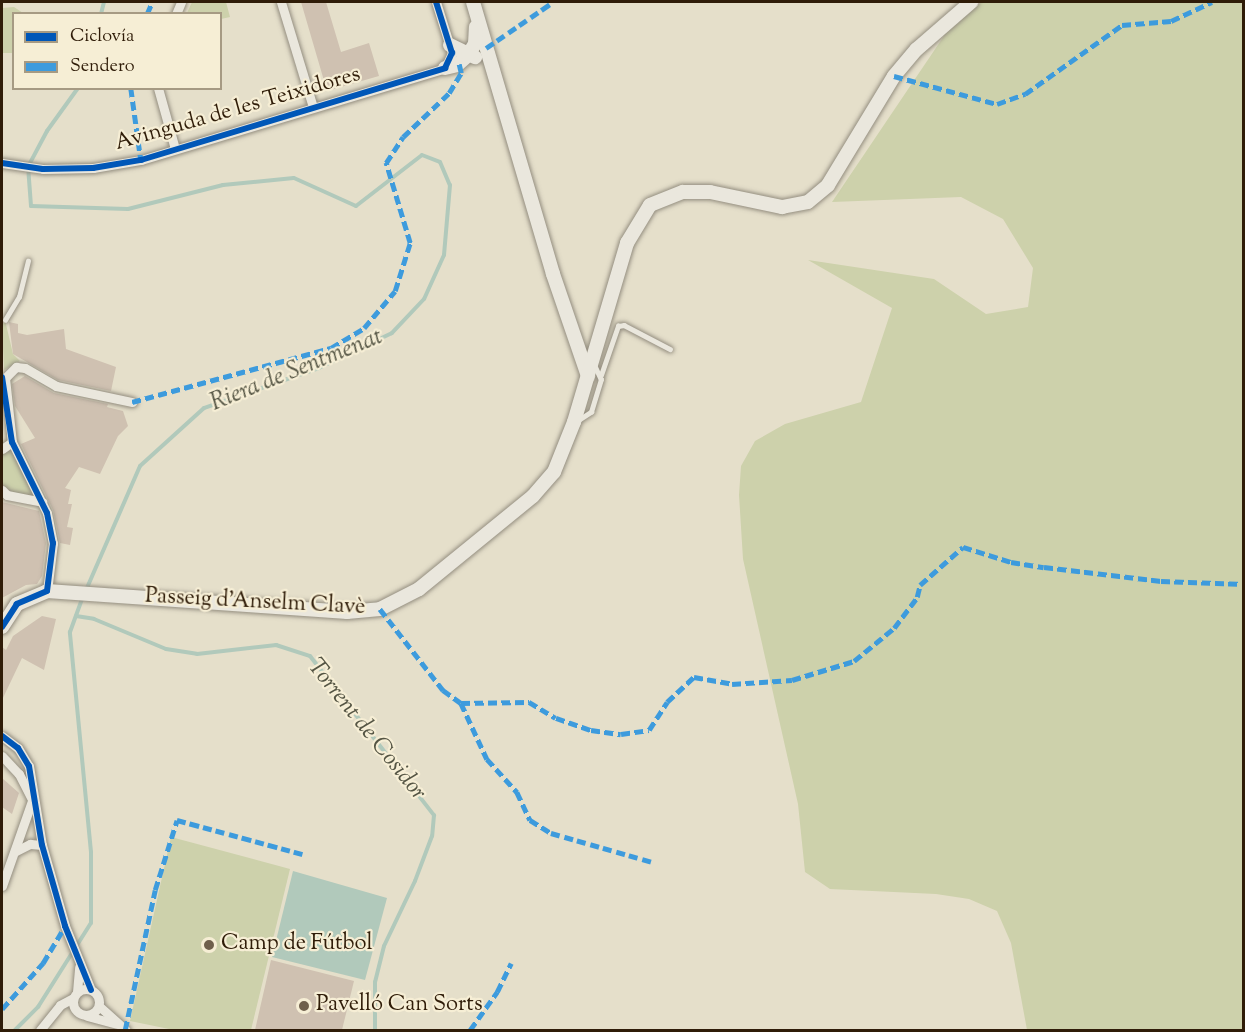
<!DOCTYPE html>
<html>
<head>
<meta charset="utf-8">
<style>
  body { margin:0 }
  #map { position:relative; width:1245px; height:1032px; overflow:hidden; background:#e5dfca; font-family:"Sorts Mill Goudy",serif }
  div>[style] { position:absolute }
  .green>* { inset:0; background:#cdd1ab }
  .water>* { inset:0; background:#b1c9bb }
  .stream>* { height:4px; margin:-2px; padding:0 2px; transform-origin:2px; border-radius:2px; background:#b1c9bb }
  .building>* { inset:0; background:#cfc1b1 }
  .roads { filter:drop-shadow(0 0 2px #948e80) drop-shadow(0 0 2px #948e80) }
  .lane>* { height:4.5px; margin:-2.25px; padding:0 2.25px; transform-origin:2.25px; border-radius:2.25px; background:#eae7dd }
  .street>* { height:9px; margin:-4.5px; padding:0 4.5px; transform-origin:4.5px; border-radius:4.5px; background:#eae7dd }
  .street>.ring { margin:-4.5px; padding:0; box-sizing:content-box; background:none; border:9px solid #eae7dd; border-radius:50% }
  .secondary>* { height:14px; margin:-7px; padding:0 7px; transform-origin:7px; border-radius:7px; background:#eae7dd }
  .quiet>* { height:4.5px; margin-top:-2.25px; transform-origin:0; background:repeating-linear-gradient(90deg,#3d9bdd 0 9px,transparent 0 13.5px) }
  .cycleway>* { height:6px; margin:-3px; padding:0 3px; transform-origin:3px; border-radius:3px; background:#0057b8 }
  .dots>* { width:16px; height:16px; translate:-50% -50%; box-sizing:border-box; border:3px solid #f6eed5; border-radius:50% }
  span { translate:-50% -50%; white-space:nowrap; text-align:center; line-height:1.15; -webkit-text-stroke:4.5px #f6eed5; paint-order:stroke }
  .street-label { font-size:22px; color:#2f1c08 }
  .poi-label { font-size:22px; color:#2f1c08 }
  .left { translate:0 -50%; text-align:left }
  .water-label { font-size:24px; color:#554; font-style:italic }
  .frame { position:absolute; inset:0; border:3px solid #2f1c08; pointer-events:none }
  .legend { position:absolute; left:12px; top:12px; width:210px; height:78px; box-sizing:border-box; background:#f6eed5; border:2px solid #a69a83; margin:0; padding:8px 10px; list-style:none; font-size:18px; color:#2f1c08 }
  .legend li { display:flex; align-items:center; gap:12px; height:30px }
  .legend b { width:30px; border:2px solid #a69a83 }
</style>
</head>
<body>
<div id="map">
  <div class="green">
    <i style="clip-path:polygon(192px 2px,226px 2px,230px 17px,221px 19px,220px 14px,187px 13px)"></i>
    <i style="clip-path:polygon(982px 2px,1243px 2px,1243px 1030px,1027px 1030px,1011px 943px,997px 911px,969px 899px,936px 894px,830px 889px,805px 872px,798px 804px,743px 559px,739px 495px,741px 466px,755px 441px,785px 424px,861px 402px,892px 308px,808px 260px,934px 279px,986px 314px,1028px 307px,1033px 268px,1003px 219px,961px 197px,832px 202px,950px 27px)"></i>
    <i style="clip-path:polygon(14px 7px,23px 13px,14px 14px,13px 53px,2px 53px,2px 8px)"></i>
    <i style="clip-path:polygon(5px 320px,13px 354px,20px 361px,4px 370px,2px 326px)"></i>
    <i style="clip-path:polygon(10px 447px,34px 497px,8px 492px,2px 483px,2px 453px)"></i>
    <i style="clip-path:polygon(171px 837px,290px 869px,251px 1030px,174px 1030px,130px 1021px)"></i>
  </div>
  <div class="water">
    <i style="clip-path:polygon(293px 871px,387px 898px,365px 980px,272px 957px)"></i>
  </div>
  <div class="stream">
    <i style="left:101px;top:14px;width:12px;rotate:-76deg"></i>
    <i style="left:78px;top:88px;width:53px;rotate:125.8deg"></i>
    <i style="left:47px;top:131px;width:40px;rotate:118deg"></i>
    <i style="left:28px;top:166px;width:40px;rotate:85.7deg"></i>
    <i style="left:31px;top:206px;width:97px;rotate:1.8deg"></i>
    <i style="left:128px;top:209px;width:98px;rotate:-14.2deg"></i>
    <i style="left:223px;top:185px;width:71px;rotate:-5.6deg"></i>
    <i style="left:294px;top:178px;width:68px;rotate:24.3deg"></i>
    <i style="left:356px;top:206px;width:83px;rotate:-37.7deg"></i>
    <i style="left:422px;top:155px;width:19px;rotate:21deg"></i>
    <i style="left:440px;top:162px;width:25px;rotate:67deg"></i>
    <i style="left:450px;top:185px;width:70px;rotate:94.9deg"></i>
    <i style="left:444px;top:255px;width:48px;rotate:114.4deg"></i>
    <i style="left:424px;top:299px;width:47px;rotate:133.3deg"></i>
    <i style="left:392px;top:333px;width:81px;rotate:154.4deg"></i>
    <i style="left:319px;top:368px;width:122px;rotate:160.8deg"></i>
    <i style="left:204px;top:408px;width:86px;rotate:137.8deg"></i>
    <i style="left:140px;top:466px;width:135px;rotate:113.5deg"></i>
    <i style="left:76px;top:616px;width:18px;rotate:9deg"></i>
    <i style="left:94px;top:619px;width:78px;rotate:22.6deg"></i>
    <i style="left:166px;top:649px;width:31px;rotate:9deg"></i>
    <i style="left:197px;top:654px;width:80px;rotate:-6.5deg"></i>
    <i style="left:276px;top:645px;width:36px;rotate:18deg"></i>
    <i style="left:310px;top:656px;width:202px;rotate:52.1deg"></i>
    <i style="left:434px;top:815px;width:21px;rotate:95deg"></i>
    <i style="left:432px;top:836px;width:48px;rotate:110.7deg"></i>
    <i style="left:415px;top:881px;width:72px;rotate:115.5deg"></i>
    <i style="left:384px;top:946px;width:37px;rotate:104deg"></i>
    <i style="left:375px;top:982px;width:48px;rotate:90deg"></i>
    <i style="left:15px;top:1030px;width:33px;rotate:-45deg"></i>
    <i style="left:38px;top:1007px;width:99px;rotate:-57.8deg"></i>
    <i style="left:91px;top:923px;width:71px;rotate:-90deg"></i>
    <i style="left:91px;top:852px;width:221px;rotate:-95.5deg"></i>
    <i style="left:70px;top:632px;width:37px;rotate:-70deg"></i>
  </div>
  <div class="building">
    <i style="clip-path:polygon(301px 2px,326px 2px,341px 52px,369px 43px,379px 76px,327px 91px)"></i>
    <i style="clip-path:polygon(9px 322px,18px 324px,18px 333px,27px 335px,64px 329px,66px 349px,116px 367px,111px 391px,58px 380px,13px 354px)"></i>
    <i style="clip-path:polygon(25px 376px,54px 393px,108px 404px,107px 407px,123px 411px,128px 426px,118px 436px,100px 474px,79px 467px,65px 488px,71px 490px,68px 504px,72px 504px,67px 527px,73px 528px,70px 545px,60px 543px,53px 510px,21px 444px,35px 438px,15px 406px,12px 384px)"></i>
    <i style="clip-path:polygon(2px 502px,39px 511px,46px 543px,42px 576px,37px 584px,26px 585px,2px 598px)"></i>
    <i style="clip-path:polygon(42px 616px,56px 619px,44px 670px,22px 658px,2px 700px,2px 647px,6px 650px,13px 636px)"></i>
    <i style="clip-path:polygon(2px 778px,19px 793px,12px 814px,2px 807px)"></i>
    <i style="clip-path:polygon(271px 960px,354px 981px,342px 1030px,255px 1030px)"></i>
  </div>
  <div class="roads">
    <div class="lane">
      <i style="left:5px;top:320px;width:27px;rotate:-59deg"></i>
      <i style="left:19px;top:297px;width:37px;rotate:-76deg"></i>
      <i style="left:601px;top:375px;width:52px;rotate:-70.9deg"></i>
      <i style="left:618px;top:326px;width:6px;rotate:-9deg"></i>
      <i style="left:624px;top:325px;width:52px;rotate:27.6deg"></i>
      <i style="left:577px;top:421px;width:17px;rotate:-33deg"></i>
      <i style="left:591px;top:412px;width:34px;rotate:-73deg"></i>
      <i style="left:601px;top:380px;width:17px;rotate:-115deg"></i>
    </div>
    <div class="street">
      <i style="left:281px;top:2px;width:110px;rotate:73.1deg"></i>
      <i style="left:176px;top:14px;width:13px;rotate:-67deg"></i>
      <i style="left:158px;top:88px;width:63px;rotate:74.4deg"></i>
      <i style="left:2px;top:163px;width:41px;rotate:8.3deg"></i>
      <i style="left:43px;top:169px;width:50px;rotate:-1.1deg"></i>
      <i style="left:93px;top:168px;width:49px;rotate:-9.5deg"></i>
      <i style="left:141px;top:160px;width:318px;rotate:-16.8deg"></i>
      <i style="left:445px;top:68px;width:17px;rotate:-65deg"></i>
      <i style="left:452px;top:53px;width:53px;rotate:-107.4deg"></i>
      <i style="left:5px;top:378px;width:64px;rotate:83.8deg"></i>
      <i style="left:12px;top:442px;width:79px;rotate:63.8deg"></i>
      <i style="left:47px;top:513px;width:31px;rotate:79deg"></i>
      <i style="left:53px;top:543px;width:48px;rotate:97.1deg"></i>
      <i style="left:5px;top:378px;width:16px;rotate:-45deg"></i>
      <i style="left:16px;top:367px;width:9px;rotate:6deg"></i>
      <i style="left:25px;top:368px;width:36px;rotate:30deg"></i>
      <i style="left:56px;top:386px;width:78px;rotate:11.9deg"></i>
      <i style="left:2px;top:449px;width:12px;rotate:-35deg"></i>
      <i style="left:2px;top:490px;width:7px;rotate:45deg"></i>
      <i style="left:7px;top:495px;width:36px;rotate:11deg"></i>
      <i style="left:2px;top:736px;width:20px;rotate:37deg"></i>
      <i style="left:18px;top:748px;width:21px;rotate:59deg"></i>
      <i style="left:29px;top:766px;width:80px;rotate:80.7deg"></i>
      <i style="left:42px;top:845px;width:84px;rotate:74.1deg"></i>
      <i style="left:65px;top:926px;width:69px;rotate:67.9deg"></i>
      <i style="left:2px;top:756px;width:25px;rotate:47deg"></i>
      <i style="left:19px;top:774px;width:27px;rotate:63deg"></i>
      <i style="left:16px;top:851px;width:16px;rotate:-27deg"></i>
      <i style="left:30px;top:844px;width:12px;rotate:5deg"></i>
      <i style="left:2px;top:886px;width:90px;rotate:-70.6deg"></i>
      <i class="ring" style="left:73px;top:989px;width:17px;height:17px"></i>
      <i style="left:77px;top:992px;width:25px;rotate:-85deg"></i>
      <i style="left:99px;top:1006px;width:36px;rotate:42deg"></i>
      <i style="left:87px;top:1016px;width:30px;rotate:15deg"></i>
      <i style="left:40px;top:1030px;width:32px;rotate:-51deg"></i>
      <i style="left:60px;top:1005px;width:15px;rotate:-28deg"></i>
    </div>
    <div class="secondary">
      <i style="left:473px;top:2px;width:284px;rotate:73.6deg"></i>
      <i style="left:553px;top:274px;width:108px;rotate:71.1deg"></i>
      <i style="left:450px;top:45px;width:28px;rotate:26deg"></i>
      <i style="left:445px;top:68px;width:12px;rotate:-14deg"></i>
      <i style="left:457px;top:65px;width:15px;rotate:-42deg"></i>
      <i style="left:468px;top:55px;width:13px;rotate:-58deg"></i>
      <i style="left:475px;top:44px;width:17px;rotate:-87deg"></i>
      <i style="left:2px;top:627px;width:27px;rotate:-57deg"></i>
      <i style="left:17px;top:604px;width:33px;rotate:-23deg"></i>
      <i style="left:47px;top:591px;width:301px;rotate:4deg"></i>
      <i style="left:347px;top:612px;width:33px;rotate:-5deg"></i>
      <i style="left:380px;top:609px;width:44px;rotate:-27.1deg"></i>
      <i style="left:419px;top:589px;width:147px;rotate:-39.2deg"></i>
      <i style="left:533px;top:496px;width:32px;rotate:-49deg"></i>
      <i style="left:554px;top:472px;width:54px;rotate:-68.2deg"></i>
      <i style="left:574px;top:422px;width:187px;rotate:-73.5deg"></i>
      <i style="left:627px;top:243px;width:44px;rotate:-58.8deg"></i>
      <i style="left:650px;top:205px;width:35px;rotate:-22deg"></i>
      <i style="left:683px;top:192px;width:27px"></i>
      <i style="left:710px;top:192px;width:74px;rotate:11.8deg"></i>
      <i style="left:782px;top:207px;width:26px;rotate:-11deg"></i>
      <i style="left:808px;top:202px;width:26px;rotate:-40deg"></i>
      <i style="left:828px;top:185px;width:127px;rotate:-58.8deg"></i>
      <i style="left:894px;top:76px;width:35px;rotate:-50deg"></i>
      <i style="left:917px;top:49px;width:72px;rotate:-41deg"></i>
    </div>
  </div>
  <div class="quiet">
    <i style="left:147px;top:14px;width:13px;rotate:-67deg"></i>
    <i style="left:486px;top:48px;width:81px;rotate:-34.5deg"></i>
    <i style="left:894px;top:76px;width:107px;rotate:15.2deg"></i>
    <i style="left:997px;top:104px;width:30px;rotate:-20deg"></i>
    <i style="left:1025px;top:94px;width:119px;rotate:-35.4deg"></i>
    <i style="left:1122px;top:25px;width:49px;rotate:-4.7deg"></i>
    <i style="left:1171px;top:21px;width:45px;rotate:-24.9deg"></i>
    <i style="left:131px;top:88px;width:73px;rotate:82.1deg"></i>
    <i style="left:132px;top:402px;width:206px;rotate:-15.2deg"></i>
    <i style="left:331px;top:348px;width:39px;rotate:-31deg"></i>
    <i style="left:364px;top:328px;width:48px;rotate:-50deg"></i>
    <i style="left:395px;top:291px;width:50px;rotate:-72.6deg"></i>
    <i style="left:410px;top:243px;width:84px;rotate:-106.7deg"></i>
    <i style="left:386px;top:163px;width:31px;rotate:-57deg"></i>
    <i style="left:403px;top:137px;width:64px;rotate:-43.7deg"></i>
    <i style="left:449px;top:93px;width:23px;rotate:-59deg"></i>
    <i style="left:461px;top:73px;width:9px;rotate:-103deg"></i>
    <i style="left:380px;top:609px;width:103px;rotate:52.1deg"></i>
    <i style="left:443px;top:690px;width:22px;rotate:36deg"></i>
    <i style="left:461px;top:703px;width:68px;rotate:-0.8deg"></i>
    <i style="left:529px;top:702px;width:31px;rotate:31deg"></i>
    <i style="left:556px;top:718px;width:37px;rotate:19deg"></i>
    <i style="left:591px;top:730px;width:30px;rotate:8deg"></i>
    <i style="left:621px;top:734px;width:28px;rotate:-8deg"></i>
    <i style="left:649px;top:730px;width:33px;rotate:-57deg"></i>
    <i style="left:667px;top:702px;width:37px;rotate:-43deg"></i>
    <i style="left:694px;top:677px;width:39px;rotate:10deg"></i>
    <i style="left:732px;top:684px;width:60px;rotate:-3.8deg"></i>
    <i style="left:792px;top:680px;width:65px;rotate:-17deg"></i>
    <i style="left:854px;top:661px;width:52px;rotate:-39.5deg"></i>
    <i style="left:894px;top:628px;width:39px;rotate:-53deg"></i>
    <i style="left:917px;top:597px;width:12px;rotate:-76deg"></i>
    <i style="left:920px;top:585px;width:57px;rotate:-41.5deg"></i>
    <i style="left:963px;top:547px;width:50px;rotate:17.4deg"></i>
    <i style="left:1011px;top:562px;width:33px;rotate:9deg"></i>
    <i style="left:1044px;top:567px;width:118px;rotate:6.8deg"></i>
    <i style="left:1161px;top:581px;width:83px;rotate:2.1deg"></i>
    <i style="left:461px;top:703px;width:62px;rotate:65.1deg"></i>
    <i style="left:487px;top:759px;width:45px;rotate:47.7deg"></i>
    <i style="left:517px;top:792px;width:31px;rotate:65deg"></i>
    <i style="left:530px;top:820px;width:25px;rotate:32deg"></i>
    <i style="left:551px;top:833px;width:105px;rotate:16deg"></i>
    <i style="left:2px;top:1009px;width:62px;rotate:-48.3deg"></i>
    <i style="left:43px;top:963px;width:43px;rotate:-59.3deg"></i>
    <i style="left:125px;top:1030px;width:143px;rotate:-77.9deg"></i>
    <i style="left:155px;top:890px;width:73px;rotate:-72.6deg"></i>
    <i style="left:177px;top:820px;width:134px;rotate:15.2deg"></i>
    <i style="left:470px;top:1030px;width:47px;rotate:-54.6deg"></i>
    <i style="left:497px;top:992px;width:32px;rotate:-64deg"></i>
  </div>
  <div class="cycleway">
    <i style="left:2px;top:163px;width:41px;rotate:8.3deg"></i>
    <i style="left:43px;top:169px;width:50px;rotate:-1.1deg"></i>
    <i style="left:93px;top:168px;width:49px;rotate:-9.5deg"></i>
    <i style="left:141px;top:160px;width:318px;rotate:-16.8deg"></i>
    <i style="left:445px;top:68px;width:17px;rotate:-65deg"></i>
    <i style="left:452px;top:53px;width:53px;rotate:-107.4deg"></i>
    <i style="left:2px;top:377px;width:66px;rotate:81.3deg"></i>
    <i style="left:12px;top:442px;width:79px;rotate:63.8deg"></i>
    <i style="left:47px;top:513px;width:31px;rotate:79deg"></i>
    <i style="left:53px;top:543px;width:48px;rotate:97.1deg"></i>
    <i style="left:47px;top:591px;width:33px;rotate:157deg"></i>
    <i style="left:17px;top:604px;width:27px;rotate:123deg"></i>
    <i style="left:2px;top:736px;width:20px;rotate:37deg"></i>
    <i style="left:18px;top:748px;width:21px;rotate:59deg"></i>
    <i style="left:29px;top:766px;width:80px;rotate:80.7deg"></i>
    <i style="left:42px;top:845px;width:84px;rotate:74.1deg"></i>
    <i style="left:65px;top:926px;width:69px;rotate:67.9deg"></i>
  </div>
  <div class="dots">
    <i style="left:209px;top:945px;background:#6f604c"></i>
    <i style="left:304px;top:1006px;background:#6f604c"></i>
  </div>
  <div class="street-label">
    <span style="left:238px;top:110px;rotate:-16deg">Avinguda de les Teixidores</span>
    <span style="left:255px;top:603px;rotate:3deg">Passeig d'Anselm Clavè</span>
  </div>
  <div class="poi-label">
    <span class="left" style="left:221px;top:945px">Camp de Fútbol</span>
    <span class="left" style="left:316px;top:1006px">Pavelló Can Sorts</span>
  </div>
  <div class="water-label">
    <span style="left:297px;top:371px;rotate:-22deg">Riera de Sentmenat</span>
    <span style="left:366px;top:730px;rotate:51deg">Torrent de Cosidor</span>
  </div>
  <div class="frame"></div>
  <ul class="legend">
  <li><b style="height:8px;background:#0057b8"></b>Ciclovía</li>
  <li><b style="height:8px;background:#3d9bdd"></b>Sendero</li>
  </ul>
</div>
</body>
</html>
